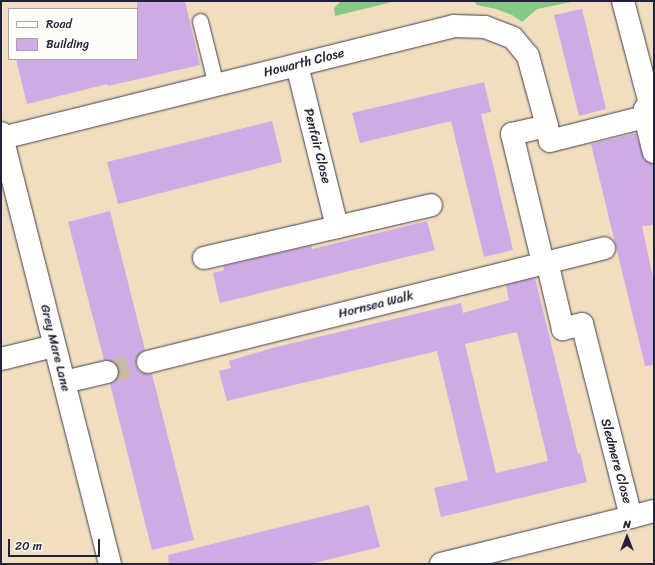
<!DOCTYPE html>
<html>
<head>
<meta charset="utf-8">
<style>
  body { margin:0 }
  #map { position:relative; width:655px; height:565px; overflow:hidden; background:#f1debe; font-family:Sriracha,sans-serif }
  div>[style] { position:absolute }
  .green>* { inset:0; background:#84ca85 }
  .building>* { inset:0; background:#ceabe7 }
  .street-tunnel>* { height:22px; margin-top:-11px; transform-origin:0; background:repeating-linear-gradient(90deg,#c8b8a4 0 22px,transparent 0 33px) }
  .roads { filter:drop-shadow(0 0 1px #413e4f) drop-shadow(0 0 1px #413e4f) }
  .lane>* { height:15px; margin:-7.5px; padding:0 7.5px; transform-origin:7.5px; border-radius:7.5px; background:#fff }
  .street>* { height:22px; margin:-11px; padding:0 11px; transform-origin:11px; border-radius:11px; background:#fff }
  .secondary>* { height:22px; margin:-11px; padding:0 11px; transform-origin:11px; border-radius:11px; background:#fff }
  span { translate:-50% -50%; white-space:nowrap; text-align:center; line-height:1.15; -webkit-text-stroke:3.5px #fdfcf7; paint-order:stroke }
  .street-label { font-size:13px; color:#22223b }
  .frame { position:absolute; inset:0; border:2px solid #22223b; pointer-events:none }
  .legend { position:absolute; left:8px; top:8px; width:130px; height:52px; box-sizing:border-box; background:#fdfcf7; border:1px solid #a5a5ac; margin:0; padding:5px 7px; list-style:none; font-size:12px; color:#22223b }
  .legend li { display:flex; align-items:center; gap:8px; height:20px }
  .legend b { width:20px; border:1px solid #a5a5ac }
  .north { position:absolute; left:607px; top:517px; width:40px; height:40px; -webkit-text-stroke:3px #fdfcf7; paint-order:stroke; rotate:0deg; font-size:11px; font-weight:700; line-height:16px; text-align:center; color:#22223b }
  .north::after { content:''; display:block; margin:auto; width:14px; height:18px; background:#22223b; clip-path:polygon(50% 0,100% 100%,50% 72%,0 100%) }
  .scale { position:absolute; left:8px; top:539px; width:92px; height:18px; box-sizing:border-box; border:2px solid #22223b; border-top:0; padding-left:5px; font-size:12px; line-height:14px; white-space:nowrap; color:#22223b; -webkit-text-stroke:3px #fdfcf7; paint-order:stroke }
</style>
</head>
<body>
<div id="map">
  <div class="green">
    <i style="clip-path:polygon(341px 1px,396px 1px,335px 16px,334px 8px)"></i>
    <i style="clip-path:polygon(474px 1px,576px 1px,537px 9px,522px 22px,512px 15px,496px 9px,477px 5px)"></i>
  </div>
  <div class="building">
    <i style="clip-path:polygon(137px 1px,185px 1px,200px 65px,108px 86px,107px 84px,27px 104px,16px 59px,137px 59px)"></i>
    <i style="clip-path:polygon(582px 9px,606px 109px,579px 116px,554px 15px)"></i>
    <i style="clip-path:polygon(484px 82px,491px 112px,481px 114px,513px 250px,484px 257px,451px 121px,360px 143px,352px 113px)"></i>
    <i style="clip-path:polygon(272px 121px,282px 162px,118px 204px,107px 162px)"></i>
    <i style="clip-path:polygon(636px 133px,645px 160px,654px 164px,654px 225px,642px 226px,654px 282px,654px 365px,645px 366px,591px 144px)"></i>
    <i style="clip-path:polygon(110px 211px,145px 350px,140px 353px,136px 358px,136px 365px,139px 371px,144px 374px,152px 374px,194px 540px,152px 550px,110px 384px,115px 381px,119px 376px,119px 369px,116px 363px,111px 360px,104px 360px,68px 222px)"></i>
    <i style="clip-path:polygon(427px 221px,435px 250px,220px 303px,213px 273px,224px 270px,223px 266px,311px 246px,312px 249px)"></i>
    <i style="clip-path:polygon(evenodd,535px 278px,578px 454px,580px 453px,587px 482px,441px 517px,434px 488px,468px 480px,437px 351px,227px 401px,219px 371px,231px 368px,229px 361px,272px 348px,461px 303px,463px 313px,509px 300px,506px 285px,535px 278px,517px 332px,548px 461px,496px 473px,465px 344px,517px 332px)"></i>
    <i style="clip-path:polygon(369px 505px,380px 547px,310px 564px,169px 564px,168px 555px)"></i>
  </div>
  <div class="street-tunnel">
    <i style="left:107px;top:372px;width:42px;rotate:-13.7deg"></i>
  </div>
  <div class="roads">
    <div class="lane">
      <i style="left:200px;top:21px;width:66px;rotate:76deg"></i>
    </div>
    <div class="street">
      <i style="left:623px;top:1px;width:111px;rotate:75.3deg"></i>
      <i style="left:297px;top:65px;width:167px;rotate:76.1deg"></i>
      <i style="left:651px;top:108px;width:6px;rotate:171deg"></i>
      <i style="left:645px;top:109px;width:8px;rotate:90deg"></i>
      <i style="left:645px;top:117px;width:36px;rotate:76deg"></i>
      <i style="left:2px;top:138px;width:465px;rotate:-13.9deg"></i>
      <i style="left:453px;top:26px;width:32px;rotate:2deg"></i>
      <i style="left:485px;top:27px;width:30px;rotate:21deg"></i>
      <i style="left:513px;top:38px;width:23px;rotate:50deg"></i>
      <i style="left:528px;top:56px;width:73px;rotate:74.8deg"></i>
      <i style="left:204px;top:258px;width:233px;rotate:-13.1deg"></i>
      <i style="left:543px;top:263px;width:133px;rotate:-103.5deg"></i>
      <i style="left:512px;top:134px;width:36px;rotate:-13deg"></i>
      <i style="left:547px;top:126px;width:15px;rotate:79deg"></i>
      <i style="left:550px;top:141px;width:98px;rotate:-14.2deg"></i>
      <i style="left:1px;top:359px;width:55px;rotate:-13.8deg"></i>
      <i style="left:148px;top:362px;width:470px;rotate:-14deg"></i>
      <i style="left:64px;top:382px;width:44px;rotate:-13.1deg"></i>
      <i style="left:631px;top:517px;width:24px;rotate:-15deg"></i>
      <i style="left:441px;top:564px;width:196px;rotate:-13.9deg"></i>
      <i style="left:631px;top:517px;width:199px;rotate:-104.2deg"></i>
      <i style="left:582px;top:324px;width:20px;rotate:165deg"></i>
      <i style="left:563px;top:329px;width:69px;rotate:-103.4deg"></i>
    </div>
    <div class="secondary">
      <i style="left:1px;top:133px;width:445px;rotate:75.8deg"></i>
    </div>
  </div>
  <div class="street-label">
    <span style="left:304px;top:63px;rotate:-14deg">Howarth Close</span>
    <span style="left:317px;top:146px;rotate:76deg">Penfair Close</span>
    <span style="left:376px;top:305px;rotate:-14deg">Hornsea Walk</span>
    <span style="left:55px;top:348px;rotate:76deg">Grey Mare Lane</span>
    <span style="left:616px;top:461px;rotate:75deg">Sledmere Close</span>
  </div>
  <div class="frame"></div>
  <ul class="legend">
  <li><b style="height:5px;background:#fff"></b>Road</li>
  <li><b style="height:11px;background:#ceabe7"></b>Building</li>
  </ul>
  <div class="north">N</div>
  <div class="scale">20 m</div>
</div>
</body>
</html>
